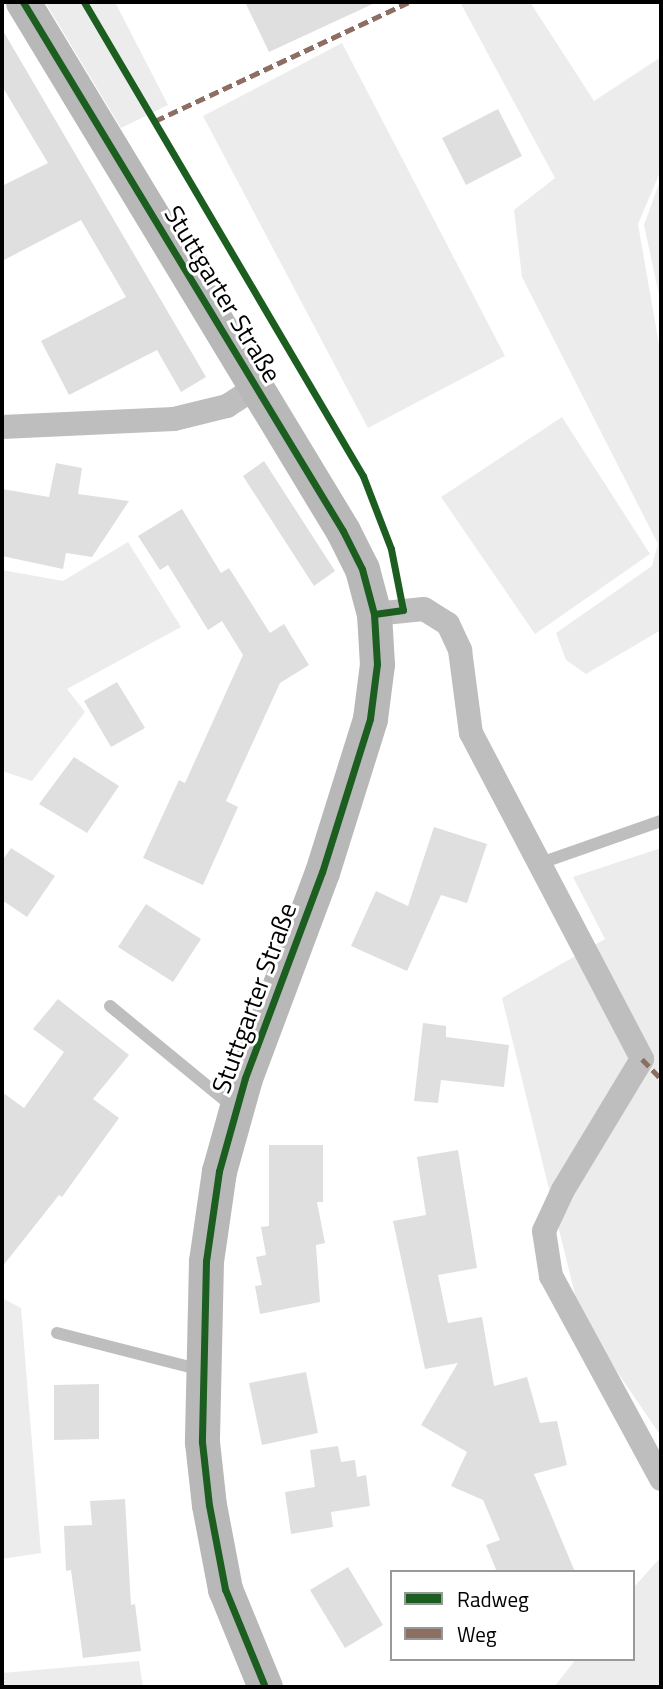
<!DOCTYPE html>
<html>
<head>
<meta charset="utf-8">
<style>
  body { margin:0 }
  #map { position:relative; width:663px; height:1689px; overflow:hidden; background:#fff; font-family:"Titillium Web",sans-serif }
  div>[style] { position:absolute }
  .green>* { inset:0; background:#ececec }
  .building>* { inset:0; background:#dfdfdf }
  .service>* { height:12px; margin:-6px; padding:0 6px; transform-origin:6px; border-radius:6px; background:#bebebe }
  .minor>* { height:24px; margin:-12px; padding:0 12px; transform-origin:12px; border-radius:12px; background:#bebebe }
  .secondary>* { height:35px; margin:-17.5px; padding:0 17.5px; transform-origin:17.5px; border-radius:17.5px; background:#b8b8b8 }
  .quiet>* { height:5px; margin-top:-2.5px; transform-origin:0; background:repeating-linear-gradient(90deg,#8d6e63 0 10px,transparent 0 15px) }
  .cycleway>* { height:7px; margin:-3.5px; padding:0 3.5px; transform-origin:3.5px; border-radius:3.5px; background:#1b5e20 }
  span { translate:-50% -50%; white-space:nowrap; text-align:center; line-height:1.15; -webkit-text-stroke:6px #fff; paint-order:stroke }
  .street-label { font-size:26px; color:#000 }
  .frame { position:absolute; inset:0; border:4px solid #000; pointer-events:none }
  .legend { position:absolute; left:390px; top:1570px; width:245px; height:91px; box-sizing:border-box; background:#fff; border:2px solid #999; margin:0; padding:9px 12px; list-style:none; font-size:21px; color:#000 }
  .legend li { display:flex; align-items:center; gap:14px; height:35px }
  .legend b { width:35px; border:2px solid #999 }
</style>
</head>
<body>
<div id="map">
  <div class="green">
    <i style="clip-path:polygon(45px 2px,115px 2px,168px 105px,121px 128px)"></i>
    <i style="clip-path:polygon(460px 2px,530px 2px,594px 101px,661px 57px,661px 170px,638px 224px,661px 356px,661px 630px,586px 674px,566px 660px,556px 633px,652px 566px,658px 544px,522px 277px,514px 210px,555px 178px)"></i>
    <i style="clip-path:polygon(342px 43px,505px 356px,368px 428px,203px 116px)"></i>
    <i style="clip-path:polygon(661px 178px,661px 304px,644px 225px)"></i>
    <i style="clip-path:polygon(562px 417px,650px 554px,535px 634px,441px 497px)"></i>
    <i style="clip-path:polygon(128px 542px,181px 627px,67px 689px,85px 712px,32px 781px,2px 771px,2px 570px,63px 581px)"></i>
    <i style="clip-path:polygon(661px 848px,661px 1436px,581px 1319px,502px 998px,605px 939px,573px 877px)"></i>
    <i style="clip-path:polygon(2px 1298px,21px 1308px,41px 1553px,2px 1559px)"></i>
    <i style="clip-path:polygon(661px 1557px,661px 1687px,554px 1687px,576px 1659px,633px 1659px,633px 1588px)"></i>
    <i style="clip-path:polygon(139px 1661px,143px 1687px,2px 1687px,2px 1673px)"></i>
  </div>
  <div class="building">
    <i style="clip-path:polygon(245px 2px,377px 2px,269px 52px)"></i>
    <i style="clip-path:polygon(2px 29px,206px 377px,181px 392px,157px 350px,69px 395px,41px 341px,126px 297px,81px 220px,2px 261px,2px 186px,48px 163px,2px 86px)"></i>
    <i style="clip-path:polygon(498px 109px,522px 156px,466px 185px,442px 138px)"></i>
    <i style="clip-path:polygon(264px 461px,335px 571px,314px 586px,243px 476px)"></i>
    <i style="clip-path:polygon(56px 463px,82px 468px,78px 494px,129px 501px,92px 557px,66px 553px,63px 569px,2px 556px,2px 489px,49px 497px)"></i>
    <i style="clip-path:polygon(182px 509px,221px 573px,229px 568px,270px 633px,284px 624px,309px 665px,280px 683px,226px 801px,238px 807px,203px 885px,143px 858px,179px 780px,185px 783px,243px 655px,222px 621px,208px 630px,168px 565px,160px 570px,138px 536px)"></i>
    <i style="clip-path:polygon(117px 682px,145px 728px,111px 747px,84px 701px)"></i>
    <i style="clip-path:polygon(74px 757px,119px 786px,87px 833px,39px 804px)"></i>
    <i style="clip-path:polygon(434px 827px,487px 844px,467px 903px,441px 895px,407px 971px,351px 946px,376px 891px,408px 906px)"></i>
    <i style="clip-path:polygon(11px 848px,55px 876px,27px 917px,2px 900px,2px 861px)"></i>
    <i style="clip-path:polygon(146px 904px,201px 939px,173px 982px,118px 947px)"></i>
    <i style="clip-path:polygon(58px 999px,129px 1055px,93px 1099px,119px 1118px,62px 1197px,59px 1195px,2px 1267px,2px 1092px,24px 1108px,64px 1052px,33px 1029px)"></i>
    <i style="clip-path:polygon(423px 1023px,446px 1026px,446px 1037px,509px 1045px,504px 1087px,441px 1080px,438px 1103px,414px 1101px)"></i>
    <i style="clip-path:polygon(269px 1145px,323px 1145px,323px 1202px,317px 1202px,325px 1243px,316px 1245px,320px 1302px,260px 1314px,255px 1286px,262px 1285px,256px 1257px,266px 1255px,261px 1227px,269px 1226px)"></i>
    <i style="clip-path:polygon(458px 1150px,477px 1268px,438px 1275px,448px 1323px,482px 1317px,494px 1386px,527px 1377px,540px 1423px,557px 1421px,567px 1465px,534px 1474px,575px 1572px,497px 1572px,486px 1545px,500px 1540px,483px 1500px,451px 1486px,467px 1452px,421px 1425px,458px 1363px,425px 1369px,393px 1221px,426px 1215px,417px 1157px)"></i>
    <i style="clip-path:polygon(306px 1372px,318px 1433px,262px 1445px,249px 1383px)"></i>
    <i style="clip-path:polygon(99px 1384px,99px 1439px,54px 1440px,54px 1385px)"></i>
    <i style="clip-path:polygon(338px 1446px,341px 1462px,355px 1460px,357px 1477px,366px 1475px,370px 1506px,331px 1512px,333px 1527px,291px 1534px,285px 1492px,315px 1487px,310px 1450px)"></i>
    <i style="clip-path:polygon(125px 1499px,131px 1605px,135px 1604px,141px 1651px,83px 1658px,71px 1570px,66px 1571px,64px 1526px,92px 1525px,90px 1501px)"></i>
    <i style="clip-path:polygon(348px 1567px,383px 1625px,345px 1648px,310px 1590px)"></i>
  </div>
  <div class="service">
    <i style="left:538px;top:864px;width:130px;rotate:-19.3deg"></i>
    <i style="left:110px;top:1006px;width:159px;rotate:39.4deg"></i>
    <i style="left:57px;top:1333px;width:149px;rotate:14.4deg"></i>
  </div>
  <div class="minor">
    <i style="left:2px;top:427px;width:172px;rotate:-2.7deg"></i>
    <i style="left:174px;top:419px;width:55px;rotate:-13.8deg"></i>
    <i style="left:227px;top:406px;width:33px;rotate:-33deg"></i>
    <i style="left:374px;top:614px;width:50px;rotate:-5.7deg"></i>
    <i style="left:424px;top:609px;width:28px;rotate:32deg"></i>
    <i style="left:448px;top:624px;width:29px;rotate:65deg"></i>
    <i style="left:460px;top:650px;width:84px;rotate:82.5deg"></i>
    <i style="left:471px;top:733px;width:368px;rotate:62.3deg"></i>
    <i style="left:642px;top:1059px;width:153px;rotate:121.1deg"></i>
    <i style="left:563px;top:1190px;width:45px;rotate:114.9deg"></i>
    <i style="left:544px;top:1231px;width:46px;rotate:81.2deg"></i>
    <i style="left:551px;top:1276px;width:231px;rotate:61.5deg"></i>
  </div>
  <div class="secondary">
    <i style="left:23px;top:2px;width:618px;rotate:58.83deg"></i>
    <i style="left:343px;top:531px;width:42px;rotate:63.4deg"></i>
    <i style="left:362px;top:569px;width:47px;rotate:75.1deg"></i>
    <i style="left:374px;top:614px;width:50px;rotate:86.6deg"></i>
    <i style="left:377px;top:664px;width:55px;rotate:97.3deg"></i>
    <i style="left:370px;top:719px;width:160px;rotate:107.4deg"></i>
    <i style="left:322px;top:872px;width:220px;rotate:110.5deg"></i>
    <i style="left:245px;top:1078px;width:97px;rotate:105.6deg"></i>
    <i style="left:219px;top:1171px;width:91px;rotate:98.2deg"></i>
    <i style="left:206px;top:1261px;width:181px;rotate:91.3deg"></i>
    <i style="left:202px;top:1442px;width:63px;rotate:83.7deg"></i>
    <i style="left:209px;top:1505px;width:86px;rotate:79.2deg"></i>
    <i style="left:225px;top:1589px;width:106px;rotate:67.8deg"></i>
  </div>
  <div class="quiet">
    <i style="left:155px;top:121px;width:280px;rotate:-25.1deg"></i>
    <i style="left:642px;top:1059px;width:28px;rotate:46deg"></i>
  </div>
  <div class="cycleway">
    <i style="left:23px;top:2px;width:618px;rotate:58.83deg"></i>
    <i style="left:343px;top:531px;width:42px;rotate:63.4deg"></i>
    <i style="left:362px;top:569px;width:47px;rotate:75.1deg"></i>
    <i style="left:374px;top:614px;width:50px;rotate:86.6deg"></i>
    <i style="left:377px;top:664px;width:55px;rotate:97.3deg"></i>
    <i style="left:370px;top:719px;width:160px;rotate:107.4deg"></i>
    <i style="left:322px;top:872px;width:220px;rotate:110.5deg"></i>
    <i style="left:245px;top:1078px;width:97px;rotate:105.6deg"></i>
    <i style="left:219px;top:1171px;width:91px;rotate:98.2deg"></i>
    <i style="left:206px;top:1261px;width:181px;rotate:91.3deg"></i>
    <i style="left:202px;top:1442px;width:63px;rotate:83.7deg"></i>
    <i style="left:209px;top:1505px;width:86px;rotate:79.2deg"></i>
    <i style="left:225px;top:1589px;width:106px;rotate:67.8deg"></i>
    <i style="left:84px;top:2px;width:550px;rotate:59.52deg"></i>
    <i style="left:363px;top:476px;width:78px;rotate:69deg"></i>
    <i style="left:391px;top:549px;width:62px;rotate:78.9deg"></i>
    <i style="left:403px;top:610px;width:29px;rotate:172deg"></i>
  </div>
  <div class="street-label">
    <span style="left:223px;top:294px;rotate:59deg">Stuttgarter Straße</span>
    <span style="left:254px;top:998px;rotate:-70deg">Stuttgarter Straße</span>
  </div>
  <div class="frame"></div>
  <ul class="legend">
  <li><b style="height:9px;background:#1b5e20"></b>Radweg</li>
  <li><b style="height:9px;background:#8d6e63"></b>Weg</li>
  </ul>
</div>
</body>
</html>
